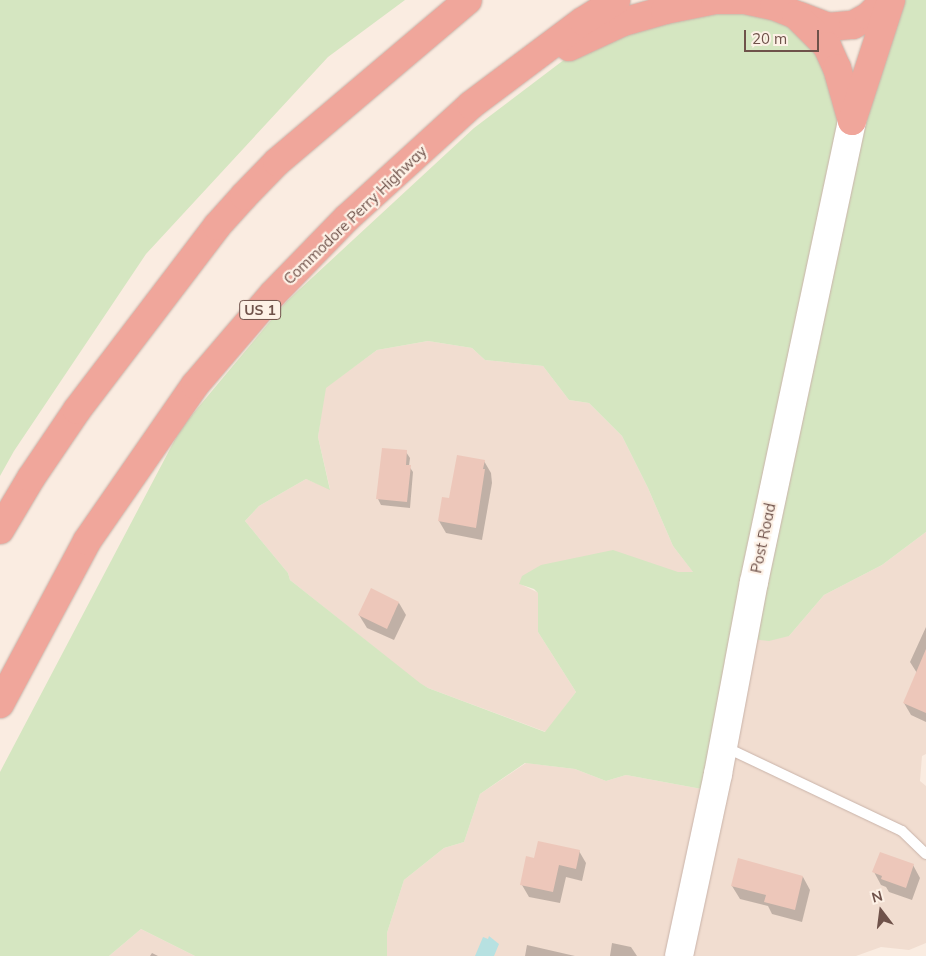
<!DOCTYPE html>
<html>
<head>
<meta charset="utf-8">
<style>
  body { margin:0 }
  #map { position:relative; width:926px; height:956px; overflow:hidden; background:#faece1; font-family:Mulish,sans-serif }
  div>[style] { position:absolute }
  .residential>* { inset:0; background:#f1ddd0 }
  .green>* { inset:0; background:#d5e6c1 }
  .water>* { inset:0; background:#b7e1e1 }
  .shadow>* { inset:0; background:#0003 }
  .building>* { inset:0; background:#edc7ba }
  .roads { filter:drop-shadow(0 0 1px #c9b3a9) drop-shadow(0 0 1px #c9b3a9) }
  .lane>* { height:10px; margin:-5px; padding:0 5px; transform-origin:5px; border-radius:5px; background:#fff }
  .secondary>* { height:28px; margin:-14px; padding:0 14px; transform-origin:14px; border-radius:14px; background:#fff }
  .highway>* { height:28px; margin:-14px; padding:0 14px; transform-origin:14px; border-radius:14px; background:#f0a69b }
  span { translate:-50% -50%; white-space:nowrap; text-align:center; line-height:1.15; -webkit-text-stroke:4.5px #fdf1e6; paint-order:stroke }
  .shield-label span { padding:1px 4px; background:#fdf1e6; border:1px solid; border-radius:4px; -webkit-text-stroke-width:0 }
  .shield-label { font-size:14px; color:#6f524a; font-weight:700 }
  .street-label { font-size:15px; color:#6f524a }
  .north { position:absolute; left:856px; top:886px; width:50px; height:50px; -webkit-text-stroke:4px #fdf1e6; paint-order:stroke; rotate:345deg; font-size:14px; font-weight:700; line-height:20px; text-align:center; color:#6f524a }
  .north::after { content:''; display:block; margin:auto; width:18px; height:22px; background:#6f524a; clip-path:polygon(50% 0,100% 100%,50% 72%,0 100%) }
  .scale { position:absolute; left:744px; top:30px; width:75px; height:22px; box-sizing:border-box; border:2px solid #6f524a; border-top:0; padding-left:6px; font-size:15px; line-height:18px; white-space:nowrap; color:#6f524a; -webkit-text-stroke:4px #fdf1e6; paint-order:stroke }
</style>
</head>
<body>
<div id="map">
  <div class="residential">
    <i style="clip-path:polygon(428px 341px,472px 348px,485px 360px,543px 366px,569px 400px,589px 403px,622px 436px,648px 488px,673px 546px,694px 573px,678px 572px,520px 584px,539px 593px,538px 632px,576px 692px,546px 732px,428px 688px,419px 683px,290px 580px,288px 573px,245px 521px,259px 506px,306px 479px,330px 489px,318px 437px,325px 388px,377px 350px)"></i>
    <i style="clip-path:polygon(926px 532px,926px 754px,922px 756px,920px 781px,926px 786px,926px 943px,909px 950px,881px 947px,856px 956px,387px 956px,387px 933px,404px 880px,444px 848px,464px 842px,480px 794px,526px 763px,575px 769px,606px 781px,626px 775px,707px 790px,744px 638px,789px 636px,824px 595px,882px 565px)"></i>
    <i style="clip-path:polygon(141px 929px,195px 956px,109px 956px)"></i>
  </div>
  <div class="green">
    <i style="clip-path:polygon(0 0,405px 0,328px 57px,146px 254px,14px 451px,0 476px)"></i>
    <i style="clip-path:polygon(evenodd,693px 0,799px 16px,848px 103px,887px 0,926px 0,926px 532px,882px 565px,824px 595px,789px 636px,769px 641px,744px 638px,707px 790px,626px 775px,606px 781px,575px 769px,525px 763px,480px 794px,464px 842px,444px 848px,404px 880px,387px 933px,387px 956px,195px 956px,141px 929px,109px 956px,0 956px,0 772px,181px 428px,287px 301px,474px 128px,606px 28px,693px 0,428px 341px,472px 348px,485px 360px,543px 366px,569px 400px,589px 403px,622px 436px,648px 488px,673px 546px,693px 572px,678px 572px,613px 550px,541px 565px,522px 576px,519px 584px,534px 589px,538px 593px,538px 632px,576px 692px,545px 732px,428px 688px,420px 683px,290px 580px,288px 573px,245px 521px,259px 506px,306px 479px,330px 490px,318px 437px,326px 388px,377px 350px,428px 341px)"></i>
  </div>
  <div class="water">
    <i style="clip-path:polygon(489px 936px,499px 944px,494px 956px,475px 956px,483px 937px,488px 939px)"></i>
  </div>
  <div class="shadow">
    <i style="clip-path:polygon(406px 452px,410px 458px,409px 466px,413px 472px,410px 508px,381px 505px,378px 499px)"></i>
    <i style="clip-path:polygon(484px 461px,491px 473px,492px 483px,482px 540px,446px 533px,439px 521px,450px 499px)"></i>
    <i style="clip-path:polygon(399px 603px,406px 615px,394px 640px,367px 628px,359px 615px)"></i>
    <i style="clip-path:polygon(926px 627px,926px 722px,911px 715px,904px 703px,917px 673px,910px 662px)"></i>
    <i style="clip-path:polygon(579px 851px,586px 863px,582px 881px,566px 877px,560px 903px,529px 897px,522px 885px,535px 859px)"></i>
    <i style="clip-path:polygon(913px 865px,920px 878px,912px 900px,889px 892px,886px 887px,881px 885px,874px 872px)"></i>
    <i style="clip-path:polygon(803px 877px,810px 890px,802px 922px,772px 914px,768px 906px,740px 899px,732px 886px)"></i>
    <i style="clip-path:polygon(612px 943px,631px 947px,637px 956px,610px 956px)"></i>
    <i style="clip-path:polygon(527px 945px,575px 956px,525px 956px)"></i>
    <i style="clip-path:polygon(152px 953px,158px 956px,150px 956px)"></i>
  </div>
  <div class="building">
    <i style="clip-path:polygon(382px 448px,407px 450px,406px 465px,411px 465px,407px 502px,376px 499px)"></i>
    <i style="clip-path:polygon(457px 455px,485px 460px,483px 469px,485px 469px,476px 528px,438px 521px,442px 497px,449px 498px)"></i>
    <i style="clip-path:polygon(371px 588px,399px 602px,387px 629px,358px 615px)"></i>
    <i style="clip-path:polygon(926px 649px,926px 713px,903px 703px)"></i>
    <i style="clip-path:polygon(538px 841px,580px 850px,576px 869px,559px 865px,553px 892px,520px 885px,526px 856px,534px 858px)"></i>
    <i style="clip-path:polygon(880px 852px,914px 864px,906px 888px,881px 879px,882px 876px,872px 872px)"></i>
    <i style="clip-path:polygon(738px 858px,803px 876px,795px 910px,764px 902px,766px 895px,731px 886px)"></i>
  </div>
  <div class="roads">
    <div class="lane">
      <i style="left:725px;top:747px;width:196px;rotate:25.4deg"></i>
      <i style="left:902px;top:831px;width:33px;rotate:44deg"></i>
    </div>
    <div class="secondary">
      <i style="left:679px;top:956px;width:186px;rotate:-77.9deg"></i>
      <i style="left:718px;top:774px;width:195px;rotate:-79.4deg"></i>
      <i style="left:754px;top:582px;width:471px;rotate:-78deg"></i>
    </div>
    <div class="highway">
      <i style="left:800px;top:16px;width:30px;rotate:21deg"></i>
      <i style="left:828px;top:27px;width:25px;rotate:-5deg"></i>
      <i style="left:853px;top:25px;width:18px;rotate:-29deg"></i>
      <i style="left:869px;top:16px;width:23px;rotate:-45deg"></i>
      <i style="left:569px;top:47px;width:60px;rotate:-24.8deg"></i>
      <i style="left:623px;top:22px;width:44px;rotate:-15.9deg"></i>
      <i style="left:665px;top:10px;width:51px;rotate:-11.3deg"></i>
      <i style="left:715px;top:0;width:30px"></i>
      <i style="left:745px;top:0;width:30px;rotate:12deg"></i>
      <i style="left:774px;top:6px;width:24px;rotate:22deg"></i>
      <i style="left:796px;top:15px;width:44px;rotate:45deg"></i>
      <i style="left:827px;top:46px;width:24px;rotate:66deg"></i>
      <i style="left:837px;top:68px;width:55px;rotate:74.2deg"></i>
      <i style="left:852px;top:121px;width:127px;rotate:-72.1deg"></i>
      <i style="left:0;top:530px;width:61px;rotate:-59.2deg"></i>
      <i style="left:31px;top:478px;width:82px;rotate:-55.9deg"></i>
      <i style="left:77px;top:410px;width:231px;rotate:-52.7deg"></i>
      <i style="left:217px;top:226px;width:40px;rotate:-48deg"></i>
      <i style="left:244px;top:196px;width:47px;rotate:-45.9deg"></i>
      <i style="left:277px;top:162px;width:250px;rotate:-40.3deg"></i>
      <i style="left:0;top:704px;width:185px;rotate:-61.9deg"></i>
      <i style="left:87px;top:541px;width:190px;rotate:-55.3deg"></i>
      <i style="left:195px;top:385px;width:120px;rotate:-49.4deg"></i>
      <i style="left:273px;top:294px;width:106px;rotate:-45.8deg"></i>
      <i style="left:347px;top:218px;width:168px;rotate:-42.3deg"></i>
      <i style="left:471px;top:105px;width:140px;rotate:-36.9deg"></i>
      <i style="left:583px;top:21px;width:39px;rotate:-32deg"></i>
    </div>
  </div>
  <div class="shield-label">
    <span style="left:260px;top:310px">US 1</span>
  </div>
  <div class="street-label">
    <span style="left:355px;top:215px;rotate:-44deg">Commodore Perry Highway</span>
    <span style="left:763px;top:538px;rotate:-78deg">Post Road</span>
  </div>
  <div class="north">N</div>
  <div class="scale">20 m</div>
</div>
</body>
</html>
